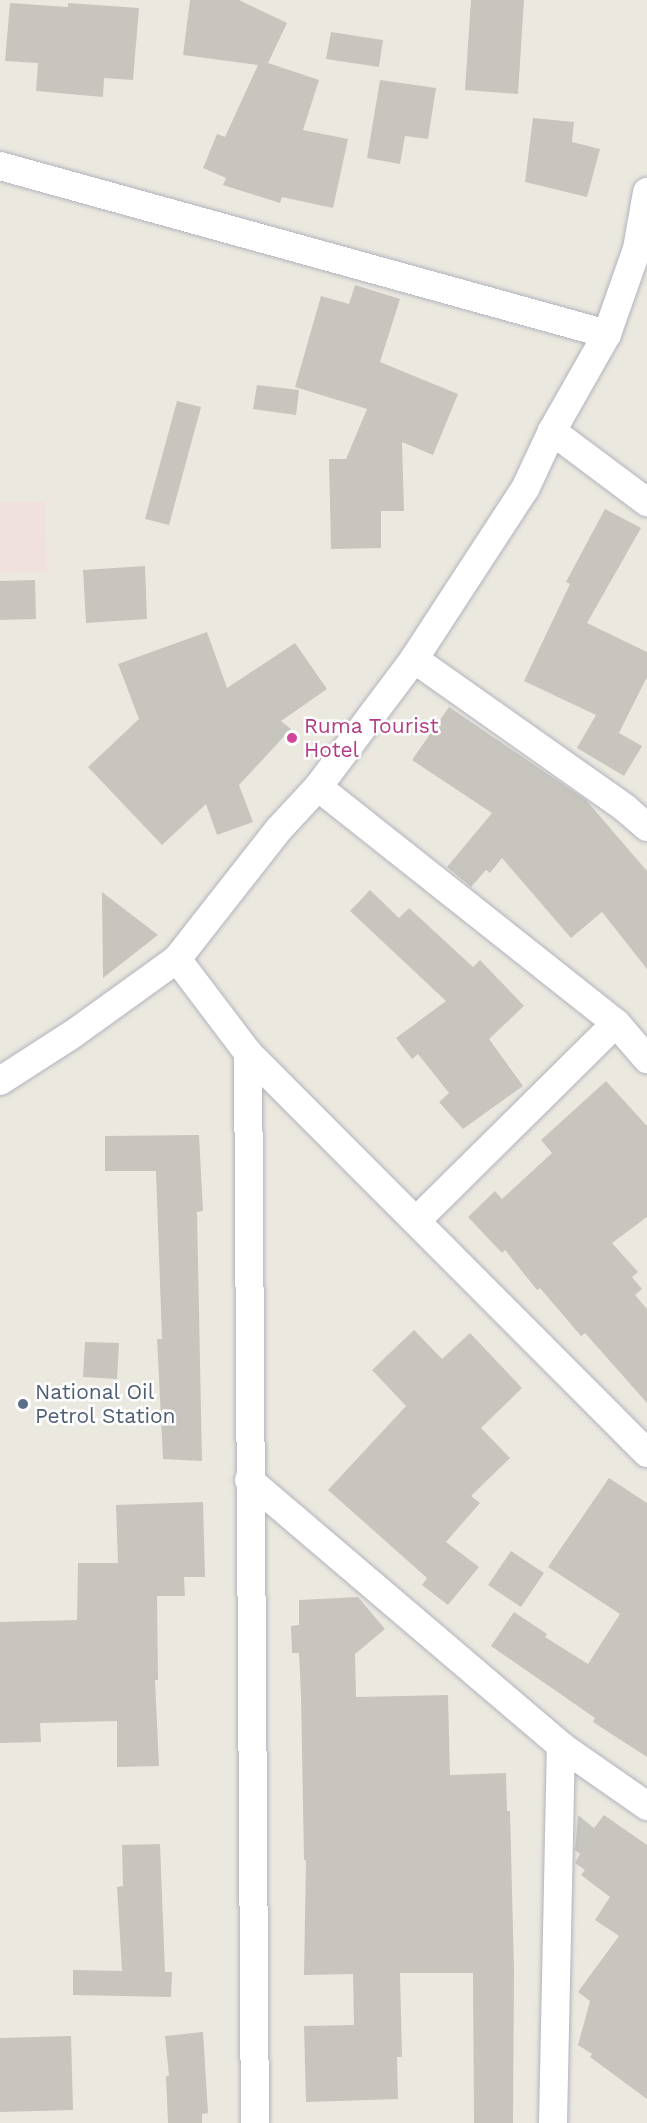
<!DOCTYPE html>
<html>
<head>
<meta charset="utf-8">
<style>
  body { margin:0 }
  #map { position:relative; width:647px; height:2123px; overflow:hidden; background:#ebe9df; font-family:"Work Sans",sans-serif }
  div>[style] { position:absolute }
  .medical>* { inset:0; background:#f1e1de }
  .building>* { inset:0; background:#c7c5be }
  .roads { filter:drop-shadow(0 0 2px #b3b2bd) drop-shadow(0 0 2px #b3b2bd) }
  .street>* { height:28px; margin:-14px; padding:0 14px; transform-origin:14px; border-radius:14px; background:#fff }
  .dots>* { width:16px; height:16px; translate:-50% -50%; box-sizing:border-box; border:3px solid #fff; border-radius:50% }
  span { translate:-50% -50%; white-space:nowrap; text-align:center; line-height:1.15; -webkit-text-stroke:5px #fff; paint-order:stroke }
  .hotel-label { font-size:21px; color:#b23c85 }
  .left { translate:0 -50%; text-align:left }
  .service-label { font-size:21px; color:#4e5e75 }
</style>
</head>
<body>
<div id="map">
  <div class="medical">
    <i style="clip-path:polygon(45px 501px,47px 572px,0 573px,0 502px)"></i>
  </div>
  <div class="building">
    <i style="clip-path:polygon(190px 0,239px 0,287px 23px,268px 63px,319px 80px,303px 130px,348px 139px,333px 208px,282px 197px,280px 203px,223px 185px,226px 178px,203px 168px,217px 134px,225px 137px,258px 65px,183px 55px)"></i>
    <i style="clip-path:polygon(471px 0,524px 0,518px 94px,465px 90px)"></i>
    <i style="clip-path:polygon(10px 3px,68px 7px,68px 3px,139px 8px,133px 80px,104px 78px,103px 97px,36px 91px,38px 63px,5px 61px)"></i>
    <i style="clip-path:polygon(331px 32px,383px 40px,379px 67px,326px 59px)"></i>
    <i style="clip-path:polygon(380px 80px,436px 88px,428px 139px,405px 136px,400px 164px,367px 158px)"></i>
    <i style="clip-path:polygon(533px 118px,574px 122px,572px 142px,600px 149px,587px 197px,525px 182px)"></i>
    <i style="clip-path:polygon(355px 285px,400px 299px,380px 362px,458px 394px,433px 455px,402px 442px,404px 511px,381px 511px,381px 548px,331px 549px,329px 459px,346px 459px,367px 409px,295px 387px,321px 296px,349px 304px)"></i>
    <i style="clip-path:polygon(257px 385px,299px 390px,296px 415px,253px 409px)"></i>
    <i style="clip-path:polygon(177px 401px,201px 407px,169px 525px,145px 519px)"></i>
    <i style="clip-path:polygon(605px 509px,641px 528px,587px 623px,647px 652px,647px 677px,619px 733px,642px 746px,624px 776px,577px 748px,596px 715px,524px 681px,570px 584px,566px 582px)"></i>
    <i style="clip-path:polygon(145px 566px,147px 619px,86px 623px,83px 570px)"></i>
    <i style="clip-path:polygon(35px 580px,36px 619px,0 620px,0 581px)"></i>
    <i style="clip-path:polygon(207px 632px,227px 688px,295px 643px,327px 689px,281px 721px,291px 729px,239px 785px,253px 822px,217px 835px,206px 804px,162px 845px,88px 767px,139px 719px,118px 664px)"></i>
    <i style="clip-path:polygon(449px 707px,586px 800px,647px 871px,647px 969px,602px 912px,571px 938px,502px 858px,490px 873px,486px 870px,471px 887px,447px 867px,492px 813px,412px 760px)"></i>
    <i style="clip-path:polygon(370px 890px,399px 918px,409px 908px,473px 967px,480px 960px,524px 1006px,489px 1039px,523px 1086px,463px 1129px,439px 1102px,449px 1093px,418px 1054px,412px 1059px,396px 1038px,446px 1001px,350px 911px)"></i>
    <i style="clip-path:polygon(102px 892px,158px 935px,103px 978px)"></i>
    <i style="clip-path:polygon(606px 1081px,647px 1126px,647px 1217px,612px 1243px,638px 1272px,632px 1277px,642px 1289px,635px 1295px,647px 1309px,647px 1403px,585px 1333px,581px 1336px,540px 1288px,537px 1290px,505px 1250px,502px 1253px,468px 1217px,495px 1191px,502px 1199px,552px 1153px,541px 1140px)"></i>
    <i style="clip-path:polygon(199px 1135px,203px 1211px,197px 1212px,202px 1461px,163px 1459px,157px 1339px,162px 1339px,156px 1171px,105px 1171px,105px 1136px)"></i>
    <i style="clip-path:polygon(414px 1330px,442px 1359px,470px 1333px,522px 1388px,481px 1428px,510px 1458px,471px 1496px,480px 1503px,446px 1542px,479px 1567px,448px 1605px,422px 1585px,427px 1578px,328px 1490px,406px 1406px,372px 1370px)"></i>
    <i style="clip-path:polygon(85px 1342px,119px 1343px,117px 1379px,83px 1377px)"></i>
    <i style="clip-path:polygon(609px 1478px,647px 1503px,647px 1757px,593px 1722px,595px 1718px,491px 1646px,514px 1612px,547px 1634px,545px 1637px,588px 1664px,620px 1614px,548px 1567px)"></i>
    <i style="clip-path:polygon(203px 1502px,205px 1577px,184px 1577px,185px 1596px,157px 1596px,158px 1680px,155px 1680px,159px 1766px,117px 1767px,117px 1721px,40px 1723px,41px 1742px,0 1743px,0 1622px,77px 1620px,78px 1563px,118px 1563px,116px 1505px)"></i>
    <i style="clip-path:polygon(511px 1551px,544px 1573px,521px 1607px,488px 1585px)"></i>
    <i style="clip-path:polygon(358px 1597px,385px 1629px,355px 1654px,356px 1697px,448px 1695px,450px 1775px,506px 1773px,507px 1811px,510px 1811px,514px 1971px,513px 2123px,474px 2123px,473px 1973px,400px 1973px,402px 2057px,397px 2057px,398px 2099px,306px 2102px,304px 2026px,354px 2025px,353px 1974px,304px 1975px,306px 1860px,304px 1860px,301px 1696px,299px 1653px,292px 1653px,291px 1626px,299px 1625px,299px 1600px)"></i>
    <i style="clip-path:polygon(578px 1815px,594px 1828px,604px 1815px,647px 1845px,647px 2099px,590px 2057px,592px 2054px,578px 2045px,590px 2001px,578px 1992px,619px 1936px,595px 1920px,610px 1897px,581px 1875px,585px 1870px,575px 1863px,580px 1854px,575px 1850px)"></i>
    <i style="clip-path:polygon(160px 1844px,165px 1972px,172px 1972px,171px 1997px,73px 1995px,73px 1970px,122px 1971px,117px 1887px,123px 1886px,122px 1845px)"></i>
    <i style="clip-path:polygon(203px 2032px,208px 2113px,202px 2114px,202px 2123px,168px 2123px,166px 2076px,169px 2076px,165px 2036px)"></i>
    <i style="clip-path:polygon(71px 2036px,73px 2110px,0 2112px,0 2038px)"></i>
  </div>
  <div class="roads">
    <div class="street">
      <i style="left:0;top:166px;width:630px;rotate:15.47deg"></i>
      <i style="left:552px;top:431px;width:119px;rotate:36.8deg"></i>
      <i style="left:414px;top:659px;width:258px;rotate:35.2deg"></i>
      <i style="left:625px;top:808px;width:29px;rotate:41deg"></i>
      <i style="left:318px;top:787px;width:380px;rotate:38.4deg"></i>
      <i style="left:616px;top:1023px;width:48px;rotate:49.3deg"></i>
      <i style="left:177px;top:959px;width:118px;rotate:52.9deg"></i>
      <i style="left:248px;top:1053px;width:565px;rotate:45.07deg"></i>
      <i style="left:248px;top:1053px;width:1070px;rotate:89.63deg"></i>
      <i style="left:0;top:1081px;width:87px;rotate:-32.8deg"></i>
      <i style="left:73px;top:1034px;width:128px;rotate:-35.8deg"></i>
      <i style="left:177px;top:959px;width:165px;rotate:-51.9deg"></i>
      <i style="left:279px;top:829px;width:57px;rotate:-47.1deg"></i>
      <i style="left:318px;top:787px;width:160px;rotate:-53.1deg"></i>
      <i style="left:414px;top:659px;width:203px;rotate:-56.9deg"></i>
      <i style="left:525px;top:489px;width:64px;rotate:-65deg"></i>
      <i style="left:552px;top:431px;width:112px;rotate:-60.4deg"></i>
      <i style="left:607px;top:334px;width:90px;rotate:-70.6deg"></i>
      <i style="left:637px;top:249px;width:58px;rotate:-80deg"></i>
      <i style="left:417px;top:1220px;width:280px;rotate:-44.7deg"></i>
      <i style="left:249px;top:1480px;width:410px;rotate:40.4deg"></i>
      <i style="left:561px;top:1746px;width:105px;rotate:34.9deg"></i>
      <i style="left:553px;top:2123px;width:377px;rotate:-88.8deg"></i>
    </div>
  </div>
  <div class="dots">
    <i style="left:292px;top:738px;background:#d1479c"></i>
    <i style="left:23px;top:1404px;background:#5c6f8a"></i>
  </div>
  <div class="hotel-label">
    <span class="left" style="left:304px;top:738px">Ruma Tourist<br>Hotel</span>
  </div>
  <div class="service-label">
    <span class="left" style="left:35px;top:1404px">National Oil<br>Petrol Station</span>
  </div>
</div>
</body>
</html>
